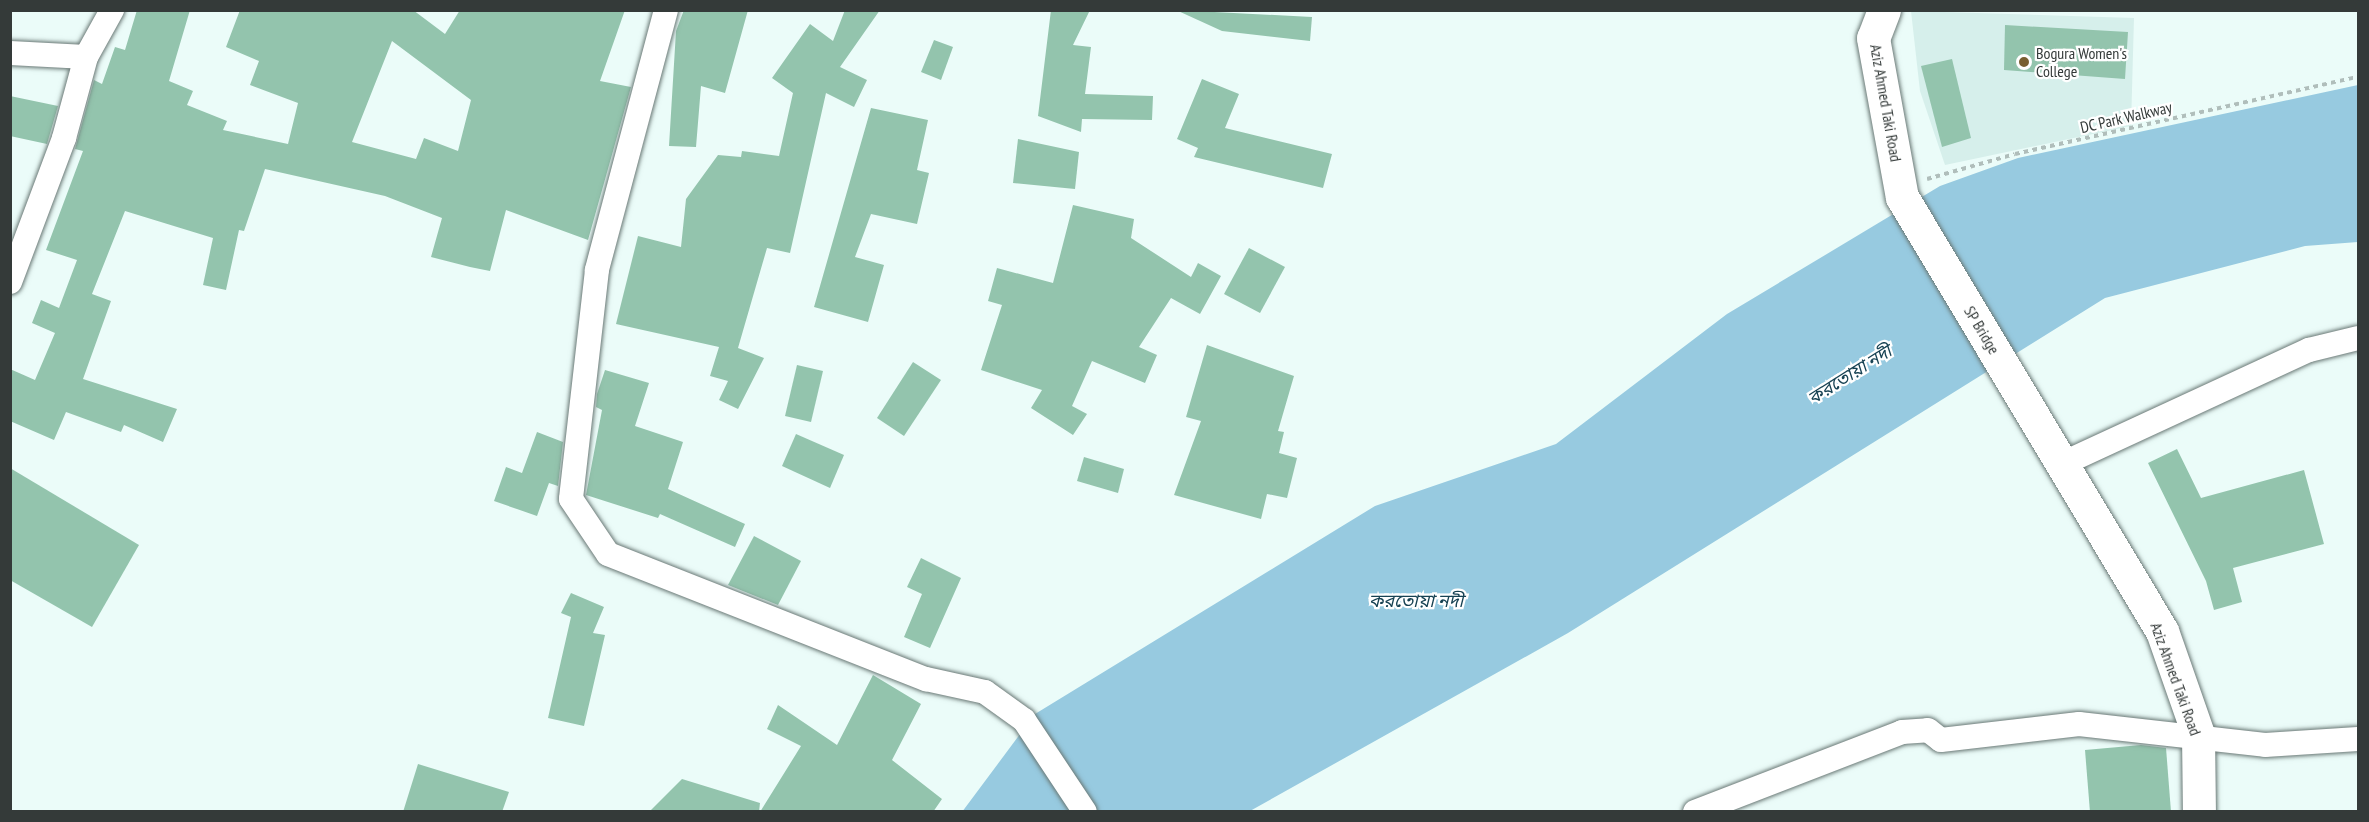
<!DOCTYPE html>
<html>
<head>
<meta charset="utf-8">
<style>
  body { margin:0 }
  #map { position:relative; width:2369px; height:822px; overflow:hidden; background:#ebfcf9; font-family:"PT Sans Narrow","Noto Sans Bengali",sans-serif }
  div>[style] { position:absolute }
  .built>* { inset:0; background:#d6efeb }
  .water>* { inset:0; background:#97cae0 }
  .building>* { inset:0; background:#93c4ad }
  .path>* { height:4px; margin-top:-2px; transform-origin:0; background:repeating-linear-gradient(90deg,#b0bebb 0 4.5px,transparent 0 9px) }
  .roads { filter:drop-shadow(0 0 2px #6a7976) drop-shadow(0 0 2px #6a7976) }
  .street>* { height:24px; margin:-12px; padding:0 12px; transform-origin:12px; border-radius:12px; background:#fff }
  .secondary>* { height:33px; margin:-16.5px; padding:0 16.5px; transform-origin:16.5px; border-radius:16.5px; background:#fff }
  .dots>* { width:16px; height:16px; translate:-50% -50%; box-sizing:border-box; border:3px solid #fff; border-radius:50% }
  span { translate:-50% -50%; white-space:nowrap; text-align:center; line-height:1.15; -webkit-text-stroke:4.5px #fff; paint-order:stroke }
  .poi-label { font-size:16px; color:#343a39 }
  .left { translate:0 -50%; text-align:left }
  .street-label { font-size:16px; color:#343a39 }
  .water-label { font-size:18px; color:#174253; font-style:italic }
  .frame { position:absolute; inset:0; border:12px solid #343a39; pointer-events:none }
</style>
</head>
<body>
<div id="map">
  <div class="built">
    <i style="clip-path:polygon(1911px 11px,2134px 18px,2131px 126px,1945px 165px,1920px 91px)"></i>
  </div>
  <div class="water">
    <i style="clip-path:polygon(2358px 85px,2358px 242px,2305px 246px,2105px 298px,1568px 633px,1250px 811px,962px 812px,1035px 714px,1375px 506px,1556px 444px,1727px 314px,1940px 186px,2018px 158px)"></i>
  </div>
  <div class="building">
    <i style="clip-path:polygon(evenodd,137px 10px,190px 10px,169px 81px,193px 91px,187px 105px,227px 121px,223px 130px,288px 144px,298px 103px,250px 85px,259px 61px,226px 47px,240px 10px,413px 10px,445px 34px,460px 10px,625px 10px,600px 81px,631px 87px,588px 240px,506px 210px,490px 271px,470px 267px,431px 257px,442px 218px,385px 196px,265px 169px,244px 231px,239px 230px,226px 290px,203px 285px,213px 238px,125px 211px,92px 294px,111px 301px,83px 379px,177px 409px,163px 442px,124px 425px,121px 432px,66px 412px,54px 440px,10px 421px,10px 369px,35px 380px,55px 333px,32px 323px,41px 300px,59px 308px,77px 260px,46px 250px,83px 151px,75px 149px,94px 80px,102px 84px,115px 47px,125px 50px,137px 10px,392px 41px,471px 100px,458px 151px,424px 138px,416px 159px,352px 142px,392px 41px)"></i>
    <i style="clip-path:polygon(684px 10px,748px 10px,725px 93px,701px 86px,696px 147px,669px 146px,676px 31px)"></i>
    <i style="clip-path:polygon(845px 10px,880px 10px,840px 67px,867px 80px,854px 107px,826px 93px,790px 253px,767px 248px,738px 348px,764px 358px,738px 409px,719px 400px,728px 381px,710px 376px,719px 347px,616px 324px,638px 236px,681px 247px,686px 199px,718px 155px,741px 157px,742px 151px,779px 156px,793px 93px,772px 78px,810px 24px,833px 41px)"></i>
    <i style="clip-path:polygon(1051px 10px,1090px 10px,1073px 45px,1091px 47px,1085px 94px,1153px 96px,1152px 120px,1082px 119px,1081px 132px,1038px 116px)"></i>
    <i style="clip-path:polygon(1176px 10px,1312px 17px,1310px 41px,1222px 31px)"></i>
    <i style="clip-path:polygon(2005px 25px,2128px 32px,2125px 79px,2004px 70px)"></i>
    <i style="clip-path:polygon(934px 40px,953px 47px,941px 80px,921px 72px)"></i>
    <i style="clip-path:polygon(1952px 59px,1971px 138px,1942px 147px,1921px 66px)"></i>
    <i style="clip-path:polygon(1202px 79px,1239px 94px,1225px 128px,1332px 154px,1323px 188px,1194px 157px,1198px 148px,1177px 139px)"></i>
    <i style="clip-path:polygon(10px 96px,58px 106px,47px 144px,10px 136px)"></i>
    <i style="clip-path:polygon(871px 108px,928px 120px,917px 170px,929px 173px,917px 224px,871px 214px,855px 257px,884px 265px,868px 322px,814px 307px)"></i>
    <i style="clip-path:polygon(1018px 139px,1079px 152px,1075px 189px,1013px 183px)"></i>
    <i style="clip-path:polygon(1073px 205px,1134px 219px,1131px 238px,1191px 277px,1198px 263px,1221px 276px,1200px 314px,1171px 298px,1139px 347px,1157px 355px,1145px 383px,1092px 361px,1072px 406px,1087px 414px,1073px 435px,1031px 408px,1042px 390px,981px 370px,1002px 305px,988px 301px,997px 268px,1053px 283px)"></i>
    <i style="clip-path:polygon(1249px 248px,1285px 267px,1260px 313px,1224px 294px)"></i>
    <i style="clip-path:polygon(1207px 345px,1294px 376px,1278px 431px,1284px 432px,1279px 453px,1297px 458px,1287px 498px,1267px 494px,1261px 519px,1174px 495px,1201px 421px,1186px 417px)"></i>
    <i style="clip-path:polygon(913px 362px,941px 380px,904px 436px,877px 418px)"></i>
    <i style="clip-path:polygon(797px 365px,823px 371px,811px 422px,785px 416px)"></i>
    <i style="clip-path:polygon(605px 370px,649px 383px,635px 426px,683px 442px,668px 489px,745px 524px,735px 547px,660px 514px,658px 518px,586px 495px,602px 410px,596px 407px,597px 394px)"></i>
    <i style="clip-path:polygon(537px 432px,563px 442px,558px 486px,549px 483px,537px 516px,494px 501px,506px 467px,522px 473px)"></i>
    <i style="clip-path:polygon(796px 434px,844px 455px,830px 488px,782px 466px)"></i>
    <i style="clip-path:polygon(2177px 449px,2201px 498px,2304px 470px,2324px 544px,2233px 568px,2242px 602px,2214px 610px,2206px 581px,2148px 463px)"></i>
    <i style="clip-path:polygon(1084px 457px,1124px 469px,1118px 493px,1077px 481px)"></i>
    <i style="clip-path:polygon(10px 468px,139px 545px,92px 627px,10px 580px)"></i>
    <i style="clip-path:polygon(754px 536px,801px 561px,778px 605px,728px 585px)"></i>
    <i style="clip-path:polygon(921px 558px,961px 578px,930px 648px,904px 637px,922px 594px,907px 587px)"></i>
    <i style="clip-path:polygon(571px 593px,604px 607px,593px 633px,605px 635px,584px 726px,548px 718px,571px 617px,561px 613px)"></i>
    <i style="clip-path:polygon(873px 675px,921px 704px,892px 760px,942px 799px,933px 812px,760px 812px,801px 746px,767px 729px,778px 705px,837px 745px)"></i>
    <i style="clip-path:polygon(2141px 745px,2166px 748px,2171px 812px,2090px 812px,2085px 750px)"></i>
    <i style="clip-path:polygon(418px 764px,509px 792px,502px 812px,403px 812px)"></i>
    <i style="clip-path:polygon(682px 779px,760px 803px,759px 812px,649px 812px)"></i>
  </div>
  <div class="path">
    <i style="left:1927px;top:179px;width:91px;rotate:-15.9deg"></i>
    <i style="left:2015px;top:154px;width:352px;rotate:-12.7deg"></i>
  </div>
  <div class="roads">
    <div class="street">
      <i style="left:666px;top:10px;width:269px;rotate:104.9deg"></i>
      <i style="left:597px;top:270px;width:230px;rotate:96.5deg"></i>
      <i style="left:571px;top:499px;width:66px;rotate:56.1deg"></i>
      <i style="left:608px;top:554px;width:342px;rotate:21.5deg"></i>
      <i style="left:926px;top:679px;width:60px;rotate:12.4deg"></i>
      <i style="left:985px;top:692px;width:48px;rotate:35.7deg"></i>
      <i style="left:1024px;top:720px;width:110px;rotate:56.5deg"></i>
      <i style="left:10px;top:53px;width:76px;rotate:3deg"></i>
      <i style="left:10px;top:282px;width:154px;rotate:-69.4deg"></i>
      <i style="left:64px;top:138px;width:84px;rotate:-74.8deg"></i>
      <i style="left:86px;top:57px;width:54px;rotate:-61deg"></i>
      <i style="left:2062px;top:464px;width:272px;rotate:-24.8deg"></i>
      <i style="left:2309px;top:350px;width:50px;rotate:-13.8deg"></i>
      <i style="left:1695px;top:812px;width:222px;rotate:-21.1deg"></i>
      <i style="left:1902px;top:732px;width:26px;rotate:-4deg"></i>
      <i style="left:1928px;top:730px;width:16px;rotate:38deg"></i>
      <i style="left:1941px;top:740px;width:139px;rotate:-6.6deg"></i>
      <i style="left:2079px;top:724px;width:187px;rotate:6.4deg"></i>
      <i style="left:2265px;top:745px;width:93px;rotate:-3.7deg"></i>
    </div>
    <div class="secondary">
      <i style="left:1884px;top:10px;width:30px;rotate:111deg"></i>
      <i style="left:1873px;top:38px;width:162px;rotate:79.7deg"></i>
      <i style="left:1902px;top:197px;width:506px;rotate:59.08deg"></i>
      <i style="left:2162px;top:631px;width:109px;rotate:70.7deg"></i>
      <i style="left:2198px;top:734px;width:78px;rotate:89.3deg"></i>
    </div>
  </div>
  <div class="dots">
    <i style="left:2024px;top:62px;background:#785e30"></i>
  </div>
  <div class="poi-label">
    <span class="left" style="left:2036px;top:62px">Bogura Women's<br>College</span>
  </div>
  <div class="street-label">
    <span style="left:1886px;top:103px;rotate:80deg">Aziz Ahmed Taki Road</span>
    <span style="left:2126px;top:117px;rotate:-13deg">DC Park Walkway</span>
    <span style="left:1982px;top:330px;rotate:59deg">SP Bridge</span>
    <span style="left:2176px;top:679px;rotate:70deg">Aziz Ahmed Taki Road</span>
  </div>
  <div class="water-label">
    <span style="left:1850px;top:375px;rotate:-32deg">করতোয়া নদী</span>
    <span style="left:1416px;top:601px">করতোয়া নদী</span>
  </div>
  <div class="frame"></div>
</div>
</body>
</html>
